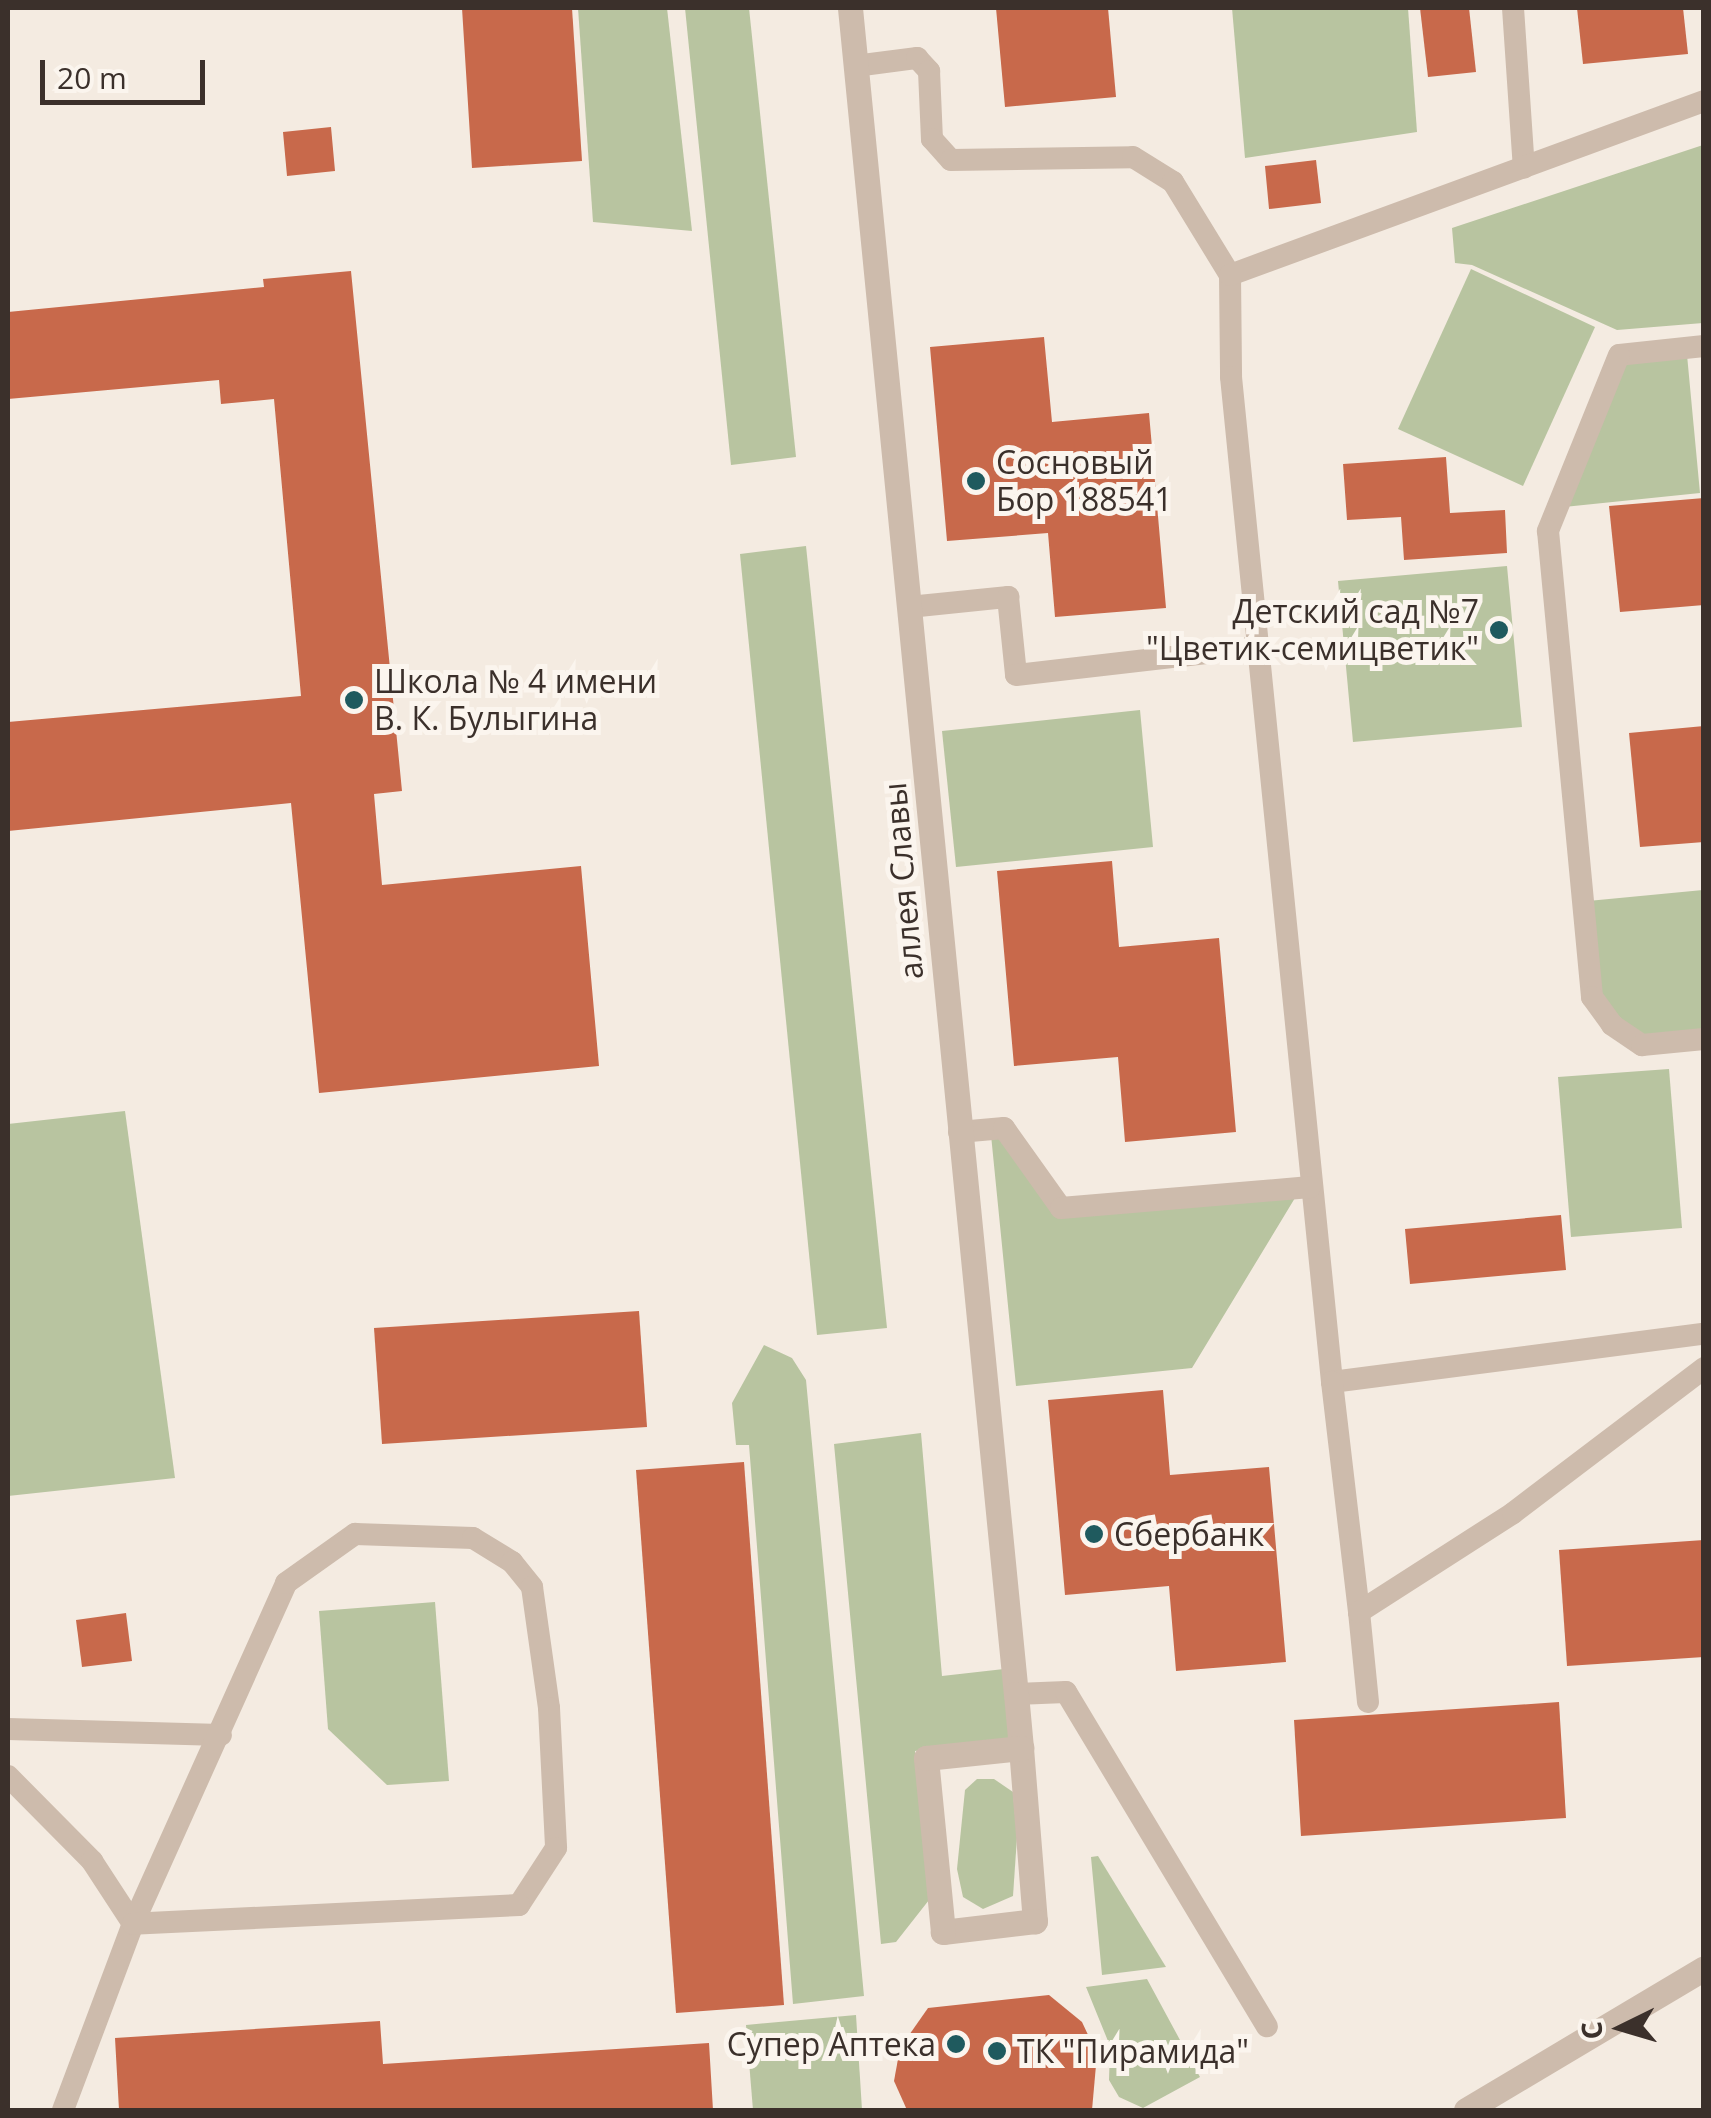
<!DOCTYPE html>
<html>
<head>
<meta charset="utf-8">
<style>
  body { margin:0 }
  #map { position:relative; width:1711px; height:2118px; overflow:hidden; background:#f4ebe1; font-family:"Open Sans",sans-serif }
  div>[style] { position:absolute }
  .green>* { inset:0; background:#b8c4a0 }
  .building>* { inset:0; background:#c8694b }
  .service>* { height:22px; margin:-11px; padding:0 11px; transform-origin:11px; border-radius:11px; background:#cdbbac }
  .minor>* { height:25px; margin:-12.5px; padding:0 12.5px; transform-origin:12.5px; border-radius:12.5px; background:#cdbbac }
  .tertiary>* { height:25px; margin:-12.5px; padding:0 12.5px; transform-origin:12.5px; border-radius:12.5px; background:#cdbbac }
  .dots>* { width:28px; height:28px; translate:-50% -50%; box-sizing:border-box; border:5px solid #fbf5ee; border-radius:50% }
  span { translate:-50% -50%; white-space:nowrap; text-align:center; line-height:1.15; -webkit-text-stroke:10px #fbf5ee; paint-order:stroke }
  .poi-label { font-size:32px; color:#3b302b }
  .left { translate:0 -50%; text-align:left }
  .right { translate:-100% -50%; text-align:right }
  .street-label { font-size:32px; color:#3b302b }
  .frame { position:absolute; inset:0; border:10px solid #3b302b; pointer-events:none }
  .north { position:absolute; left:1571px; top:1978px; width:100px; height:100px; -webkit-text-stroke:8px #fbf5ee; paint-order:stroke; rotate:265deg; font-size:28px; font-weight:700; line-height:40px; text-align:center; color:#3b302b }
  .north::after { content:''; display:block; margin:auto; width:35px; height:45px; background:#3b302b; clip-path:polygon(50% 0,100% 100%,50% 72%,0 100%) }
  .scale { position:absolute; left:40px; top:60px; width:165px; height:45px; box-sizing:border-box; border:5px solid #3b302b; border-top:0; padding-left:12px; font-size:30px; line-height:35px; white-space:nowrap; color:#3b302b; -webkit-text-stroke:8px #fbf5ee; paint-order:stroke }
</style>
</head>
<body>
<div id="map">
  <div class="green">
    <i style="clip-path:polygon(578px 8px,667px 8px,692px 231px,593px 222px)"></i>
    <i style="clip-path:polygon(685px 8px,749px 8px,796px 457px,731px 465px)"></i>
    <i style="clip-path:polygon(1232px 8px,1408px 8px,1417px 132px,1245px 158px)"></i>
    <i style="clip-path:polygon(1703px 145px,1703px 323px,1617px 330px,1472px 265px,1455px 263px,1452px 228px)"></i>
    <i style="clip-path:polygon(1471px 269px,1595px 327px,1523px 486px,1398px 429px)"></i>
    <i style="clip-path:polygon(1687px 355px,1700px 493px,1564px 507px,1623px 360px)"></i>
    <i style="clip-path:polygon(806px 546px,887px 1328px,817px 1335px,740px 554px)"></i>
    <i style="clip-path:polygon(1507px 566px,1522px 727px,1353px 742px,1338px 581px)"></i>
    <i style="clip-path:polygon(1140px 710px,1153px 847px,956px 867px,942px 731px)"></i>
    <i style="clip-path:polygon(1703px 890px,1703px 1035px,1643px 1041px,1597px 994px,1588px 901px)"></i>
    <i style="clip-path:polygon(1669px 1069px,1682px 1228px,1571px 1237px,1558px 1077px)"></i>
    <i style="clip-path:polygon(125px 1111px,175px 1478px,8px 1496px,8px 1124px)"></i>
    <i style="clip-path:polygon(1002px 1134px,1060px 1211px,1298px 1193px,1192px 1368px,1016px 1386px,991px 1135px)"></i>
    <i style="clip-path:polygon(764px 1345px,792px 1358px,806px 1380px,864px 1996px,793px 2004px,749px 1445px,736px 1445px,732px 1403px)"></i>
    <i style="clip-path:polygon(921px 1433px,942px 1676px,1004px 1669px,1012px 1740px,915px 1751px,929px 1900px,896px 1942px,881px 1944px,834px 1444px)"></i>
    <i style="clip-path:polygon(435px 1602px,449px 1781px,387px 1785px,328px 1729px,319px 1611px)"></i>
    <i style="clip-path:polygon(977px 1779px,994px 1779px,1013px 1792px,1017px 1837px,1013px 1896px,983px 1909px,963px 1897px,957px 1869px,965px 1790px)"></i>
    <i style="clip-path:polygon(1098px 1856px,1166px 1967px,1102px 1975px,1091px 1857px)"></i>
    <i style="clip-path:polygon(1147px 1979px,1200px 2077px,1143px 2108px,1119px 2097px,1109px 2080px,1110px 2046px,1086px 1987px)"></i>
    <i style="clip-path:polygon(856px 2015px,862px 2110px,753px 2110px,746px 2025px)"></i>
  </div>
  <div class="building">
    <i style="clip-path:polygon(462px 8px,572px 8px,582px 161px,472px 168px)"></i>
    <i style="clip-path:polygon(996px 8px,1108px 8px,1116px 97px,1005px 107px)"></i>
    <i style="clip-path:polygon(1420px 8px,1469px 8px,1476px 72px,1428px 77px)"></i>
    <i style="clip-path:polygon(1577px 8px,1683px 8px,1688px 54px,1583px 64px)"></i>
    <i style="clip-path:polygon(331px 127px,335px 171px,287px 176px,283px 132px)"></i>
    <i style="clip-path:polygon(1316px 160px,1321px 203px,1269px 209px,1265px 166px)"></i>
    <i style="clip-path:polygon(351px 271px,402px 791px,374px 794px,382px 885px,581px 866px,599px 1066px,319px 1093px,291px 803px,8px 831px,8px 722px,301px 696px,274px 399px,221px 404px,219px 380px,8px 399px,8px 312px,264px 287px,263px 279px)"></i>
    <i style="clip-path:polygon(1044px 337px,1052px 422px,1149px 413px,1166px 608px,1055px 617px,1048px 533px,947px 541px,930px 347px)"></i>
    <i style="clip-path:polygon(1446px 457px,1450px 513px,1505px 510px,1507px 553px,1404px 560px,1401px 517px,1347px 520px,1343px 464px)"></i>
    <i style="clip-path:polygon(1704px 498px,1704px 605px,1620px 612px,1609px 506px)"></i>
    <i style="clip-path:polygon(1704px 726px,1704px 842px,1640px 847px,1629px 733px)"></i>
    <i style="clip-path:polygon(1112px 861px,1119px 947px,1219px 938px,1236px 1132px,1125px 1142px,1118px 1057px,1014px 1066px,997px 871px)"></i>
    <i style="clip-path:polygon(1561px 1215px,1566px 1270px,1410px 1284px,1405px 1229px)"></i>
    <i style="clip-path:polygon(639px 1311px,647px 1427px,382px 1444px,374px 1328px)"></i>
    <i style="clip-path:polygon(1163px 1390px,1170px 1475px,1269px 1467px,1286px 1662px,1176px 1671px,1169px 1586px,1065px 1595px,1048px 1400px)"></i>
    <i style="clip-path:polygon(744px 1462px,784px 2005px,676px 2013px,636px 1470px)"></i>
    <i style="clip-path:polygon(1704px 1540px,1704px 1657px,1567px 1666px,1559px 1550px)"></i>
    <i style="clip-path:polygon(126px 1613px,132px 1661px,82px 1667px,76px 1620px)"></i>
    <i style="clip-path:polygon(1559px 1702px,1566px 1818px,1301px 1836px,1294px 1720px)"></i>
    <i style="clip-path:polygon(1049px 1995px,1082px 2022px,1097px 2054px,1092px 2110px,907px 2110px,894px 2081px,900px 2048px,928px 2008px)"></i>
    <i style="clip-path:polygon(380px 2021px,383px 2064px,709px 2043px,713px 2110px,119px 2110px,115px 2038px)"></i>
  </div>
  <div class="service">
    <i style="left:1513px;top:8px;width:160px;rotate:86.1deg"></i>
    <i style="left:855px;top:66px;width:63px;rotate:-7.4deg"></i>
    <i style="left:917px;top:58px;width:18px;rotate:47deg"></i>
    <i style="left:929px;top:71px;width:68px;rotate:87.5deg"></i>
    <i style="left:932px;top:139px;width:28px;rotate:48deg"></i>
    <i style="left:951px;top:160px;width:182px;rotate:-0.9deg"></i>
    <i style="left:1133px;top:157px;width:47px;rotate:32deg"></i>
    <i style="left:1173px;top:182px;width:109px;rotate:58.5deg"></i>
    <i style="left:1230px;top:275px;width:102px;rotate:89.4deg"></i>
    <i style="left:1231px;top:377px;width:1010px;rotate:84.26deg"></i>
    <i style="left:1332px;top:1382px;width:375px;rotate:-7.4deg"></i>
    <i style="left:1230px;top:275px;width:505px;rotate:-20.16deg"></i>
    <i style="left:1704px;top:346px;width:85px;rotate:174deg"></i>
    <i style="left:1619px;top:355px;width:190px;rotate:112deg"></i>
    <i style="left:1548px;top:531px;width:468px;rotate:84.6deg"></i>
    <i style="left:1592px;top:997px;width:34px;rotate:54deg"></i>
    <i style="left:1612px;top:1025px;width:36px;rotate:34deg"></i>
    <i style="left:1642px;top:1045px;width:62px;rotate:-5.5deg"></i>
    <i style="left:909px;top:607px;width:100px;rotate:-5.8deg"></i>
    <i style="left:1008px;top:597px;width:78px;rotate:84.1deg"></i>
    <i style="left:1016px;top:675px;width:244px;rotate:-6.6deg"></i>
    <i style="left:959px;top:1132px;width:45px;rotate:-5.1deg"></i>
    <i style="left:1004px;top:1128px;width:98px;rotate:54.5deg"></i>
    <i style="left:1061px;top:1208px;width:250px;rotate:-4.8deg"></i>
    <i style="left:1332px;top:1382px;width:232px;rotate:83.3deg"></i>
    <i style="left:1016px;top:1694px;width:50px;rotate:-2.3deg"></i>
    <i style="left:1066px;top:1692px;width:390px;rotate:59deg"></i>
    <i style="left:1368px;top:1702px;width:90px;rotate:-95.7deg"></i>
    <i style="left:1359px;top:1612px;width:183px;rotate:-32.7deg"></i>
    <i style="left:1513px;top:1513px;width:240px;rotate:-37.2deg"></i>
    <i style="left:8px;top:1729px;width:213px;rotate:1.6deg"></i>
    <i style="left:8px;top:1776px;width:120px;rotate:45.3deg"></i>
    <i style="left:92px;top:1861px;width:75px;rotate:56.9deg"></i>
    <i style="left:63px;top:2110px;width:199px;rotate:-69.4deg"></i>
    <i style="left:133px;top:1924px;width:374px;rotate:-65.8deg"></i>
    <i style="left:286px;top:1583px;width:85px;rotate:-35.4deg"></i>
    <i style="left:355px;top:1534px;width:118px;rotate:1.9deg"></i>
    <i style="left:473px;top:1538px;width:46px;rotate:31.6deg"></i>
    <i style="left:512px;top:1562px;width:32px;rotate:51deg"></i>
    <i style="left:532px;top:1587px;width:122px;rotate:82deg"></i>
    <i style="left:549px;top:1708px;width:140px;rotate:87.1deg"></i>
    <i style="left:556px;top:1848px;width:68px;rotate:123deg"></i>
    <i style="left:519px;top:1905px;width:386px;rotate:177.2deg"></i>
  </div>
  <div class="minor">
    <i style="left:850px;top:8px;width:1694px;rotate:84.38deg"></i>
    <i style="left:1016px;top:1694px;width:54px;rotate:84.7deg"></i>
    <i style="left:1021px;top:1748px;width:174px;rotate:85.4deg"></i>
    <i style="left:1035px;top:1921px;width:93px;rotate:173.2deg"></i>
    <i style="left:943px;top:1932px;width:175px;rotate:-95.6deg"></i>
    <i style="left:926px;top:1758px;width:96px;rotate:-6deg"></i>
  </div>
  <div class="tertiary">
    <i style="left:1466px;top:2110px;width:277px;rotate:-30.8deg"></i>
  </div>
  <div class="dots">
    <i style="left:976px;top:481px;background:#1f5a5e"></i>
    <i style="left:1499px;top:630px;background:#1f5a5e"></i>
    <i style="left:354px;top:700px;background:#1f5a5e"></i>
    <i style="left:1094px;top:1534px;background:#1f5a5e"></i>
    <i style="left:956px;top:2044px;background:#1f5a5e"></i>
    <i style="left:997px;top:2051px;background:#1f5a5e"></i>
  </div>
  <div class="poi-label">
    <span class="left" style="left:996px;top:481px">Сосновый<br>Бор 188541</span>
    <span class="right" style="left:1479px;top:630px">Детский сад №7<br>"Цветик-семицветик"</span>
    <span class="left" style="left:374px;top:700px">Школа № 4 имени<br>В. К. Булыгина</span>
    <span class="left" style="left:1114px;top:1534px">Сбербанк</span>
    <span class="right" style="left:936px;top:2044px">Супер Аптека</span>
    <span class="left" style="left:1017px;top:2051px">ТК "Пирамида"</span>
  </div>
  <div class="street-label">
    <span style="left:903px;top:881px;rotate:-95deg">аллея Славы</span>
  </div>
  <div class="frame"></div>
  <div class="north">С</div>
  <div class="scale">20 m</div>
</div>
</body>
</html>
